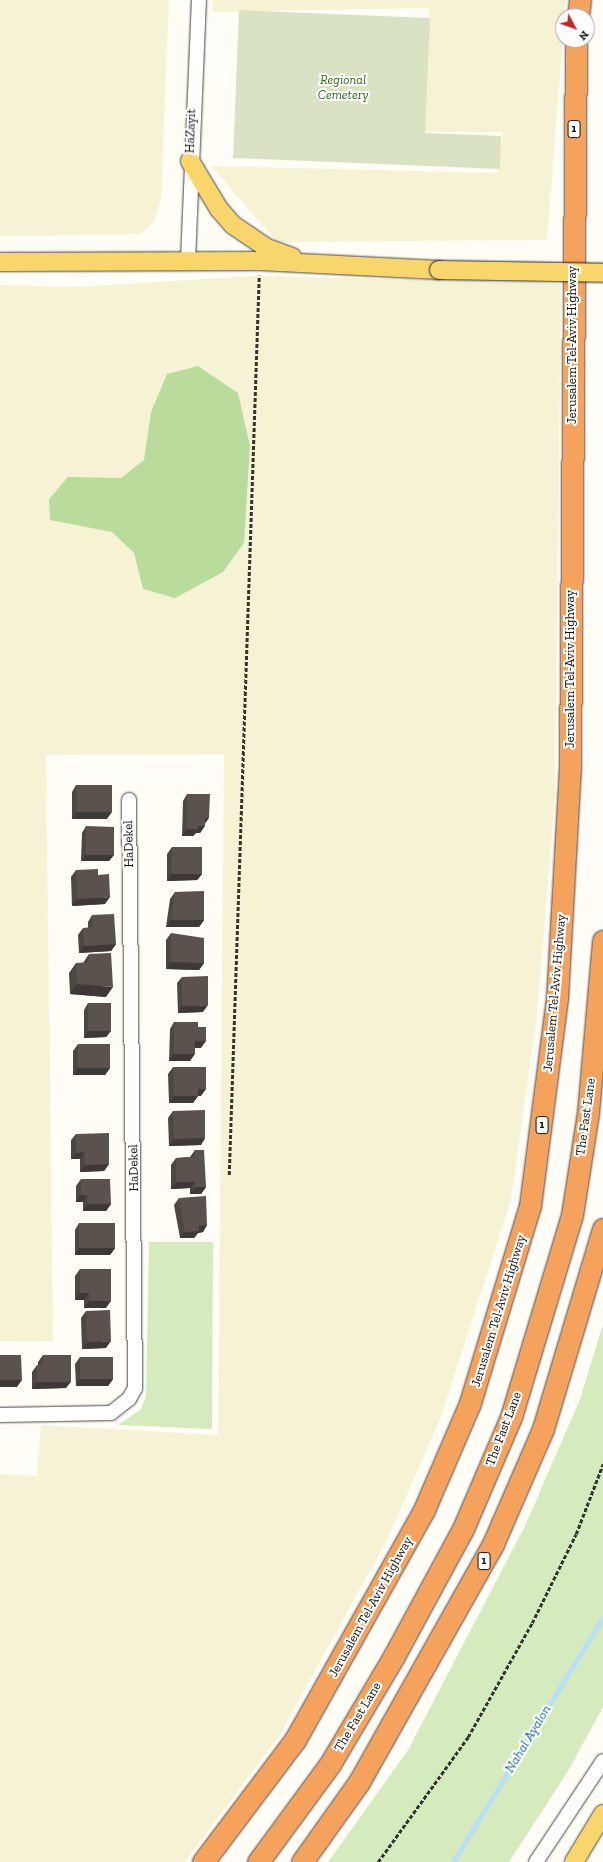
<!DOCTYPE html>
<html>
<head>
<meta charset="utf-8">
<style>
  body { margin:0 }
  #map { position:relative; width:603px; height:1862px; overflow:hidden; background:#fffdf5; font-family:"Zilla Slab",serif }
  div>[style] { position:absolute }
  .farmland>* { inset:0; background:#f6f3d4 }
  .green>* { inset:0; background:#d5ebbd }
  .forest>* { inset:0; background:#b9dc9c }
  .cemetery>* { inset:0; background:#d9e3c4 }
  .stream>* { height:4.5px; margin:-2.25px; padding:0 2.25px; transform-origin:2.25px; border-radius:2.25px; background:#b9e0f7 }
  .path>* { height:2.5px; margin-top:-1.25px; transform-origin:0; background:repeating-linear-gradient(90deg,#333 0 4px,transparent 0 6px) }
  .roads { filter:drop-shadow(0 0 1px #444) drop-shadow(0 0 1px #444) }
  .minor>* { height:14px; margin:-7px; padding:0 7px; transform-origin:7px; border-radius:7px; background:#fff }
  .major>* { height:18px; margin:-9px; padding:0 9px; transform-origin:9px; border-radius:9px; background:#f9d66b }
  .highway>* { height:21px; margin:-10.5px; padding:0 10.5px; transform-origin:10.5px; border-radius:10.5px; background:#f5a25d }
  .bridges { filter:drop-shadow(0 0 1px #222) drop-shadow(0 0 1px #222) }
  .major-bridge>* { height:18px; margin:-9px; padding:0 9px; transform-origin:9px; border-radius:9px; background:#f9d66b }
  .wall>* { inset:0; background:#4d4742 }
  .shaded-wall>* { inset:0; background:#3f3936 }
  .building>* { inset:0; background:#5a524d }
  span { translate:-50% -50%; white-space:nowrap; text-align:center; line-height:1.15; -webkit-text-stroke:4px #fff; paint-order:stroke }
  .shield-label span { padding:1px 3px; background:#fff; border:1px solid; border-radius:3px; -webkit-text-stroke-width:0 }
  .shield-label { font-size:12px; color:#111; font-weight:700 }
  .park-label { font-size:13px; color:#2f6b1f; font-style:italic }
  .street-label { font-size:13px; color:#111 }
  .water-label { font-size:14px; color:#1768a6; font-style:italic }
  .north { position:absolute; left:555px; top:8px; width:40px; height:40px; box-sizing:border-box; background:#fff; border:1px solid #a0a0a0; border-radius:50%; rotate:131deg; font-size:11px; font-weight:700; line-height:16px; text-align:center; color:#111 }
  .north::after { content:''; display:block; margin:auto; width:14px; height:18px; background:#c4262e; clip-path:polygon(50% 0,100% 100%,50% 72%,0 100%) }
</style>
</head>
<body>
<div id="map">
  <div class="farmland">
    <i style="clip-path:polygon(0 0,169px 0,161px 199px,154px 222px,140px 234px,0 236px)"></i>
    <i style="clip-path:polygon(213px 0,566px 0,547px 240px,277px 242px,211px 166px,497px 173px,503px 132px,424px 132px,429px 8px,213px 12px)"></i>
    <i style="clip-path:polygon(250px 276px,561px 283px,555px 794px,537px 1015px,511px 1200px,442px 1414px,390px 1534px,279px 1736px,185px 1862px,0 1862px,0 1474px,37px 1476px,41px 1425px,218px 1435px,224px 754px,46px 755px,53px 1341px,0 1341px,0 285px,79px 287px)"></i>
  </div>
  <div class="green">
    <i style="clip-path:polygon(149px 1242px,213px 1242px,212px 1429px,118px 1425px,141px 1409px,146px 1396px)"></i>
    <i style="clip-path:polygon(603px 1324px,603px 1707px,567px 1773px,509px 1862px,328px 1862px,408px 1750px,525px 1526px,580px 1399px)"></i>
  </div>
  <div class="forest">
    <i style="clip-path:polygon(198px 366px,238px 393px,250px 446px,244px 543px,223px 572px,175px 598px,143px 589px,134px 553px,112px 532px,50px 520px,49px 499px,68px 477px,121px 478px,144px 460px,151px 412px,167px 374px)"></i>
  </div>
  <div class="cemetery">
    <i style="clip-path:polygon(239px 10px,430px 18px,425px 133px,501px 136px,500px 169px,233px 158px)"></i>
  </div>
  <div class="stream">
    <i style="left:453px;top:1862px;width:287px;rotate:-58.5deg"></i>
  </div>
  <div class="path">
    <i style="left:229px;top:1175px;width:900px;rotate:-88.09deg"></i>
    <i style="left:378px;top:1862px;width:154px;rotate:-54.2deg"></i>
    <i style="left:468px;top:1737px;width:131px;rotate:-60.7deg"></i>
    <i style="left:532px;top:1623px;width:99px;rotate:-63.7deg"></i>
    <i style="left:576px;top:1534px;width:75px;rotate:-68.9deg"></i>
  </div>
  <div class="roads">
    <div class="minor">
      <i style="left:188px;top:261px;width:261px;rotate:-87.6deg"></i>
      <i style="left:0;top:1415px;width:111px;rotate:-1deg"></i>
      <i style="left:111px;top:1413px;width:23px;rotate:-38deg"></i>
      <i style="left:129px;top:1399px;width:13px;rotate:-61deg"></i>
      <i style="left:135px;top:1388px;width:588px;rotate:-90.58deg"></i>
      <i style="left:536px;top:1862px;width:121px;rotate:-56.4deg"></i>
    </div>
    <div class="major">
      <i style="left:190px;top:161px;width:56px;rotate:58.9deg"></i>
      <i style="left:219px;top:209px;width:21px;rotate:49deg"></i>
      <i style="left:233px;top:225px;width:41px;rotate:34.1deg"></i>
      <i style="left:267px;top:248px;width:27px;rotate:20deg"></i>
      <i style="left:0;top:262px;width:260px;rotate:-0.2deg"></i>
      <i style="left:260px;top:261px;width:179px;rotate:2.9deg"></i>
      <i style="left:574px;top:1862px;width:56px;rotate:-58.9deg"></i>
    </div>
    <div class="highway">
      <i style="left:578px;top:16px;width:16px;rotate:-83deg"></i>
      <i style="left:203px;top:1862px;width:153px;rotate:-53deg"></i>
      <i style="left:295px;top:1740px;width:264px;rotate:-60.7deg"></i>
      <i style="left:424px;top:1510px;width:116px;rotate:-66.7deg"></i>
      <i style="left:470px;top:1403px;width:206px;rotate:-73.1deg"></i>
      <i style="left:530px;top:1206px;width:209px;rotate:-82.6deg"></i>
      <i style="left:557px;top:999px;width:231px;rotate:-86.8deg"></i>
      <i style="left:570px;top:768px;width:728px;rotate:-89.53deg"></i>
      <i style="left:258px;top:1862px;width:122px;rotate:-53.7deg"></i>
      <i style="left:330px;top:1764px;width:126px;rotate:-59.3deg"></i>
      <i style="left:394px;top:1656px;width:145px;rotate:-61.5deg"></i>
      <i style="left:463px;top:1529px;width:122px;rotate:-66.8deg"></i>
      <i style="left:511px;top:1417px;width:211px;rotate:-73.2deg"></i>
      <i style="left:572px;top:1215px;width:103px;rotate:-81.1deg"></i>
      <i style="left:588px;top:1113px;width:173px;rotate:-85deg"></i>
      <i style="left:302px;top:1862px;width:98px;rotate:-54.5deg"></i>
      <i style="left:359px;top:1782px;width:273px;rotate:-60.6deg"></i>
      <i style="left:493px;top:1544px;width:125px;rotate:-66.5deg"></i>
      <i style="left:543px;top:1429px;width:209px;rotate:-73.3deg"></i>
    </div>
  </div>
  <div class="bridges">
    <div class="major-bridge">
      <i style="left:439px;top:270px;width:164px;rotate:1deg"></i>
    </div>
  </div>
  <div class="wall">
    <i style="clip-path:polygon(76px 785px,107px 819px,72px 819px,72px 792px)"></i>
    <i style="clip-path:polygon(187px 794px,205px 825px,200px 833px,196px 833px,193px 836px,182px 836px,183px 801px)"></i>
    <i style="clip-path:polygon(86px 826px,114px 855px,109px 861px,81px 861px,82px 833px)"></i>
    <i style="clip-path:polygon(172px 847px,202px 874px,197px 880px,167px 881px,167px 854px)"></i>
    <i style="clip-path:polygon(76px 870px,98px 875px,105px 904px,72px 906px,71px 877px)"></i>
    <i style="clip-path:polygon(175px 892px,204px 920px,199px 927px,166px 927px,170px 899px)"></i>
    <i style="clip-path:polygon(92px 915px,116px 944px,111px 951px,79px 953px,78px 935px,83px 928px,88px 928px,88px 922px)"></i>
    <i style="clip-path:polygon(171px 933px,204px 963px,199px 970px,166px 969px,166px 940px)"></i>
    <i style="clip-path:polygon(89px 954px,106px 997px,70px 994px,69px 973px,76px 963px,83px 963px)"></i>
    <i style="clip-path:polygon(182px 977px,203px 1012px,178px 1013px,177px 983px)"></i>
    <i style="clip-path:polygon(88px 1003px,111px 1031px,106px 1037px,84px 1038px,84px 1010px)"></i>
    <i style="clip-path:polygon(174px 1022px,198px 1027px,201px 1048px,195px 1048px,190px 1061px,169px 1061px,170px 1029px)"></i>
    <i style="clip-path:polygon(78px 1044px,110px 1068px,105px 1075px,73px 1075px,73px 1051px)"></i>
    <i style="clip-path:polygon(173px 1067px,201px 1096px,198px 1096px,193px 1103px,169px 1103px,168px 1074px)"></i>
    <i style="clip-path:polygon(173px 1111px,205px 1138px,201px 1145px,169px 1146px,168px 1118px)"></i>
    <i style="clip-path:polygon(76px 1134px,109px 1164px,104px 1171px,80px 1172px,80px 1159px,71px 1159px,71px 1140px)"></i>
    <i style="clip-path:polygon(195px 1150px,206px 1187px,201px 1194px,190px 1194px,190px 1188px,171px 1189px,171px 1165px,176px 1158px,190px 1157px)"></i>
    <i style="clip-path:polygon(81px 1179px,111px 1204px,106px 1211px,83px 1211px,83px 1202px,76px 1202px,76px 1186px)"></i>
    <i style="clip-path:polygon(179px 1198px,207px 1225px,203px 1232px,198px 1233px,194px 1238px,180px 1238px,174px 1205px)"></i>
    <i style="clip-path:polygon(79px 1223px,115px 1248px,110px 1255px,75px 1255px,75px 1230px)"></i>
    <i style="clip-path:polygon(80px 1269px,106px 1308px,84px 1308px,84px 1300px,75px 1300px,75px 1276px)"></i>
    <i style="clip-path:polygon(86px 1311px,106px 1348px,82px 1349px,81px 1318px)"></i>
    <i style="clip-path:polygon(43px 1355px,66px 1388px,32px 1389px,32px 1372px,37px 1365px,38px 1365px,38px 1362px)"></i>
    <i style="clip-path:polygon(80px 1357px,113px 1379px,108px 1386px,76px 1386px,75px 1364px)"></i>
  </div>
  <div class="shaded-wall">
    <i style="clip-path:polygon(77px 812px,112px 812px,107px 819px,72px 819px)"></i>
    <i style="clip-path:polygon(205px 818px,209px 818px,204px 825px)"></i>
    <i style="clip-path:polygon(198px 826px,205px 826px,200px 833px,196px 833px,193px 836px,182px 836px,187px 829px)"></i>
    <i style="clip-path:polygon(86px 855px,114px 855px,109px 861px,81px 861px)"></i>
    <i style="clip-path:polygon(171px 874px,202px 874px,197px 880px,167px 881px)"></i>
    <i style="clip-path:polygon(110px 897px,105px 904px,72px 906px,77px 899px)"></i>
    <i style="clip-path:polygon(171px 920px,204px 920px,199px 927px,166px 927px)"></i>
    <i style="clip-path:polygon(116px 944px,111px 951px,79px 953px,84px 946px)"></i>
    <i style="clip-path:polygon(171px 962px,204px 963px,199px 970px,166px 969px)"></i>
    <i style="clip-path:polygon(77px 984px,113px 987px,106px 997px,70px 994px)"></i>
    <i style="clip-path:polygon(208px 1005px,203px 1012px,178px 1013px,182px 1006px)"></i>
    <i style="clip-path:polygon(88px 1031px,111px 1031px,106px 1037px,84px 1038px)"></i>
    <i style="clip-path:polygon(195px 1041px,206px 1041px,201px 1048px,190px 1048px)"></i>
    <i style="clip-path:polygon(174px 1054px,195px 1054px,190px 1061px,169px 1061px)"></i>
    <i style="clip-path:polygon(78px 1068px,110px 1068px,105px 1075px,73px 1075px)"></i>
    <i style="clip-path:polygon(198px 1089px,206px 1089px,201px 1096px,193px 1096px)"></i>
    <i style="clip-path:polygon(174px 1096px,198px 1096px,193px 1103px,169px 1103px)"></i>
    <i style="clip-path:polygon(205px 1138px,201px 1145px,169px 1146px,174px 1139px)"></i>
    <i style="clip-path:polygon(84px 1152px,80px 1159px,71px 1159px,76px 1153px)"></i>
    <i style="clip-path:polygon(109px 1164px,104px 1171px,80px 1172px,85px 1165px)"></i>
    <i style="clip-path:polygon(176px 1182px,195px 1182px,190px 1188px,171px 1189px)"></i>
    <i style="clip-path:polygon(195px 1187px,206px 1187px,201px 1194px,190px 1194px)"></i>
    <i style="clip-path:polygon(81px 1195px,87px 1195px,83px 1202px,76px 1202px)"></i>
    <i style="clip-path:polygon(88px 1204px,111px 1204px,106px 1211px,83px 1211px)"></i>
    <i style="clip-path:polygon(207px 1225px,203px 1232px,198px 1233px,194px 1238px,180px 1238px,185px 1232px,199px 1226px)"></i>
    <i style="clip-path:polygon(79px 1248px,115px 1248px,110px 1255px,75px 1255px)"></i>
    <i style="clip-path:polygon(80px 1293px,89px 1293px,84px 1300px,75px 1300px)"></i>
    <i style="clip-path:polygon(89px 1301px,111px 1301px,106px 1308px,84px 1308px)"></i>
    <i style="clip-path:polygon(111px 1341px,106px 1348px,82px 1349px,87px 1342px)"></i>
    <i style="clip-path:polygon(80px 1379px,113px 1379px,108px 1386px,76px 1386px)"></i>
    <i style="clip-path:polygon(0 1380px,22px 1380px,17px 1387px,0 1387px)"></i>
    <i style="clip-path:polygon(37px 1382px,71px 1382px,66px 1388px,32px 1389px)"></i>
  </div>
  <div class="building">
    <i style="clip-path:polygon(76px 785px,112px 785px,112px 812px,77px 812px)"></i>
    <i style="clip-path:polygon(187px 794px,210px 794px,209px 818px,205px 818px,205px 826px,198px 826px,198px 829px,187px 829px)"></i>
    <i style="clip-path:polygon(86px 826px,114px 827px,114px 855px,86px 855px)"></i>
    <i style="clip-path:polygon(172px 847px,202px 847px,202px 874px,171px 874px)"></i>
    <i style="clip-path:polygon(98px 869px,98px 875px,109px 874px,110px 897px,77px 899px,76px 870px)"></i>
    <i style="clip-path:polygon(204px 891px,204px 920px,171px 920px,175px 892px)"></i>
    <i style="clip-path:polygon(114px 914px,116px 944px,84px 946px,83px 928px,93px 927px,92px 915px)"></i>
    <i style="clip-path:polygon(171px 933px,204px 938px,204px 963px,171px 962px)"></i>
    <i style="clip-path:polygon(111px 953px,113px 987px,77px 984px,76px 963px,89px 962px,89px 954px)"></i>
    <i style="clip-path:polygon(208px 976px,208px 1005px,182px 1006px,182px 977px)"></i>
    <i style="clip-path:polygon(88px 1003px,111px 1003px,111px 1031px,88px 1031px)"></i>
    <i style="clip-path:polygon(174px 1022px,198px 1022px,198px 1027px,206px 1027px,206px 1041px,195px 1041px,195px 1054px,174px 1054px)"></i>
    <i style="clip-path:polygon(78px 1044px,110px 1044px,110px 1068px,78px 1068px)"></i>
    <i style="clip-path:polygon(173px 1067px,206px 1067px,206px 1089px,198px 1089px,198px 1096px,174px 1096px)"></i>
    <i style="clip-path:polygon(205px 1110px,205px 1138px,174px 1139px,173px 1111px)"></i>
    <i style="clip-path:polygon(109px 1133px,109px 1164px,85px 1165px,84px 1152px,76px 1153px,76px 1134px)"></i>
    <i style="clip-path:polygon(195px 1150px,204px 1150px,206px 1187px,195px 1187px,195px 1182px,176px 1182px,176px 1158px,195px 1157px)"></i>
    <i style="clip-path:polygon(81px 1179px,110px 1179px,111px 1204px,88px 1204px,87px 1195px,81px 1195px)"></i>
    <i style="clip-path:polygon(206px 1196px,207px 1225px,199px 1226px,199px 1231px,185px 1232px,179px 1198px)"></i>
    <i style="clip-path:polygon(79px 1223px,115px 1223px,115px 1248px,79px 1248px)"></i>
    <i style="clip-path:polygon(80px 1269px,111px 1269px,111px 1301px,89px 1301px,89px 1293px,80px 1293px)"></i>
    <i style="clip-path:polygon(110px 1310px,111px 1341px,87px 1342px,86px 1311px)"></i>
    <i style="clip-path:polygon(0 1355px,21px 1355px,22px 1380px,0 1380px)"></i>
    <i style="clip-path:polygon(43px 1355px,71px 1355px,71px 1382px,37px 1382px,37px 1365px,43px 1365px)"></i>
    <i style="clip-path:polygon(80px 1357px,113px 1357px,113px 1379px,80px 1379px)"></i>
  </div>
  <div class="shield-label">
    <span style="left:574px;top:129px">1</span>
    <span style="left:542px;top:1125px">1</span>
    <span style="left:484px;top:1561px">1</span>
  </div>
  <div class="park-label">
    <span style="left:343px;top:88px">Regional<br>Cemetery</span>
  </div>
  <div class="street-label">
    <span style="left:191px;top:131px;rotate:-88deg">HaZayit</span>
    <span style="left:572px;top:345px;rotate:-90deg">Jerusalem Tel-Aviv Highway</span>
    <span style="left:570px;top:669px;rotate:-90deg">Jerusalem Tel-Aviv Highway</span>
    <span style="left:129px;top:844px;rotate:-91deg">HaDekel</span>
    <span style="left:555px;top:993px;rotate:-85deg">Jerusalem Tel-Aviv Highway</span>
    <span style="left:586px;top:1117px;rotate:-82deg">The Fast Lane</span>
    <span style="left:134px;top:1168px;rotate:-91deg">HaDekel</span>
    <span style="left:499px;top:1311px;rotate:-73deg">Jerusalem Tel-Aviv Highway</span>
    <span style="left:504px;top:1429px;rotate:-69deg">The Fast Lane</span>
    <span style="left:371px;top:1607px;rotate:-61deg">Jerusalem Tel-Aviv Highway</span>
    <span style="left:358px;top:1717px;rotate:-59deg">The Fast Lane</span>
  </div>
  <div class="water-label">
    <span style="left:528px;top:1739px;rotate:-59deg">Nahal Ayalon</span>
  </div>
  <div class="north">N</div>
</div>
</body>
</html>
